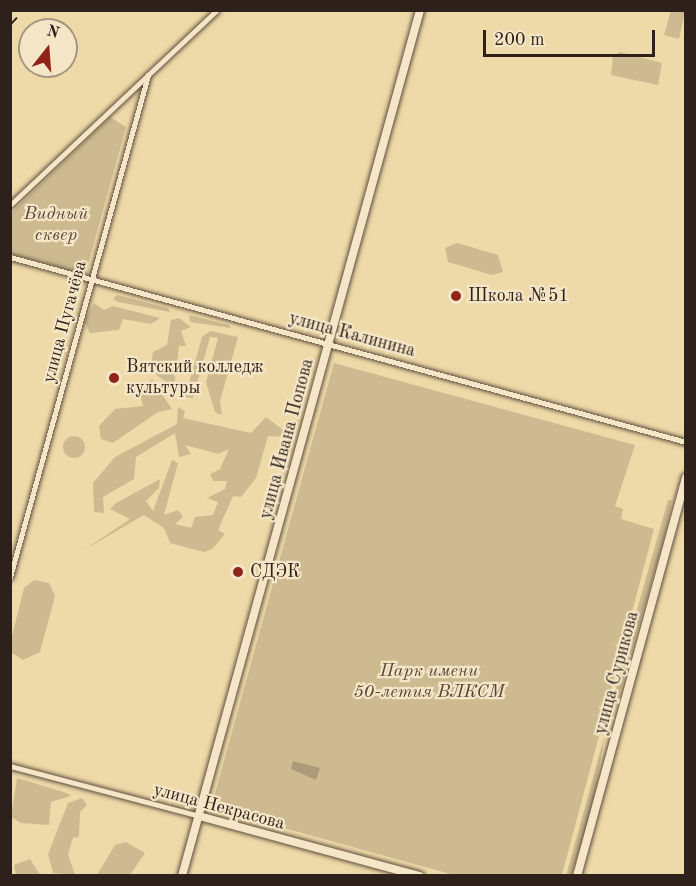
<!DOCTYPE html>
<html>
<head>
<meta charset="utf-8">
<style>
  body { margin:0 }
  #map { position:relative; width:696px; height:886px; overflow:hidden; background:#eed9a8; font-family:"Old Standard TT",serif }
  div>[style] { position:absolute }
  .green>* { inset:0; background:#cdba90 }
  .round { border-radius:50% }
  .water>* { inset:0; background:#ad9a78 }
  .roads { filter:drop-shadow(0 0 2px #5e4e3e) drop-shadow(0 0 2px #5e4e3e) }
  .street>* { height:5px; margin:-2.5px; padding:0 2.5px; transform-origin:2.5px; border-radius:2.5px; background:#f4e6c6 }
  .secondary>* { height:8px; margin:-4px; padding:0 4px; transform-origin:4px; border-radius:4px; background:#f4e6c6 }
  .rail>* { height:1.5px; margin-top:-0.75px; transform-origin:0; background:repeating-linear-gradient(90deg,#2e201a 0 10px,transparent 0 20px) }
  .dots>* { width:16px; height:16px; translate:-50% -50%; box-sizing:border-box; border:3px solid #f4e6c6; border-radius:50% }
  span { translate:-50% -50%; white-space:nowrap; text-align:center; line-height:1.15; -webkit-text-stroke:4.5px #f4e6c6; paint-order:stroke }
  .park-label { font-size:18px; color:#564638; font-style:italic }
  .poi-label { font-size:18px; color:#2e201a }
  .left { translate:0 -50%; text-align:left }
  .street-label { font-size:18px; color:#2e201a }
  .frame { position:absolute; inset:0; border:12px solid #2e201a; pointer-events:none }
  .north { position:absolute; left:18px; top:18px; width:60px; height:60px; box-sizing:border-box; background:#f4e6c6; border:2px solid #a59781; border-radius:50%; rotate:17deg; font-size:16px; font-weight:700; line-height:24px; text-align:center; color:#2e201a }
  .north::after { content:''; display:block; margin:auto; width:21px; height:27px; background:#8f2418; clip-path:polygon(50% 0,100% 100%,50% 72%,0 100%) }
  .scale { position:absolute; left:483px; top:30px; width:172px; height:27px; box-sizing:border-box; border:3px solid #2e201a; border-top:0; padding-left:8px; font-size:18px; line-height:21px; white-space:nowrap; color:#2e201a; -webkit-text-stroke:4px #f4e6c6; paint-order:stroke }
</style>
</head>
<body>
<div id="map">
  <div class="green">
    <i style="clip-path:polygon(671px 10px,685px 11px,679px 39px,664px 35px)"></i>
    <i style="clip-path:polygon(620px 52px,662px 63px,658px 85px,611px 75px,613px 56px)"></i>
    <i style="clip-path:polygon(110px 117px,126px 127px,85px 275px,11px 254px,11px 213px)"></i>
    <i style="clip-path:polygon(457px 243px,498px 255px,503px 272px,492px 275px,448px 262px,445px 248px)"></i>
    <i style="clip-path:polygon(117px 295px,168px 308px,170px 312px,118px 302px,113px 299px)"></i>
    <i style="clip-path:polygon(94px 303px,104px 310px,113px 306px,160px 318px,151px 324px,123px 319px,119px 330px,90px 333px,84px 322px)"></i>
    <i style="clip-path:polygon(189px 315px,229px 325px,231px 328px,190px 322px)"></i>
    <i style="clip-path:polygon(179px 318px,191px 327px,181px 331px,186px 346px,179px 346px,174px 388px,150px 370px,153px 352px,167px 345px,171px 320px)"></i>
    <i style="clip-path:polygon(210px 331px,238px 337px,220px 401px,222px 415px,215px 412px,206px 382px,218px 338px,210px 337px,193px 398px,185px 397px,202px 337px)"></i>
    <i style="clip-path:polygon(334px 363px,635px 445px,615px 506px,623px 509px,621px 519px,654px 529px,562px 875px,454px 875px,211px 808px)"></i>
    <i style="clip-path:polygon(152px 379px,172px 409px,158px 412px,113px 443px,101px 439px,99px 426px,115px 409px,143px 406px,140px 394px)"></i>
    <i style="clip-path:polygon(178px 407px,185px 411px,183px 418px,251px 433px,266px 417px,292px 437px,268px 436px,256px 478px,241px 497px,233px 496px,218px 530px,225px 534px,212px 549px,204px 552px,170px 543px,164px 528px,144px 515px,84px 550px,130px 519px,110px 509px,116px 503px,160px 479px,159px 488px,146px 501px,153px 511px,172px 460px,178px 463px,164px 515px,178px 510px,183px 517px,175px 524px,191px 528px,195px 517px,213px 515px,218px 502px,207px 498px,225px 489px,227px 481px,213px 481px,210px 474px,220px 469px,229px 449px,218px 454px,185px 445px,191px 454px,179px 457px,175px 433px,136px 457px,134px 479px,103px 497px,104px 513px,94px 512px,93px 483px,115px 457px,177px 424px)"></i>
    <i class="round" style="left:63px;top:436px;width:22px;height:22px"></i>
    <i style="clip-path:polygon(668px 500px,672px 500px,666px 531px,610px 726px,617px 681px)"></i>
    <i style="clip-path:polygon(34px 580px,49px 583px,55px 596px,40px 652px,23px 660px,12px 653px,11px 640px,24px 588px)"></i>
    <i style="clip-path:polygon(605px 734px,591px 814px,571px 875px,566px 876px)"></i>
    <i style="clip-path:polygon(17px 778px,67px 793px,71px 796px,51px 802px,49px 825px,21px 823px,11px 817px)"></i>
    <i style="clip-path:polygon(82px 798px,87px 805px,80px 812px,79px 837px,73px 838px,68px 854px,75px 875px,53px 873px,48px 854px,68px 803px)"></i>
    <i style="clip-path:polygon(126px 842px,145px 853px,130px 875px,97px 875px,115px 845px)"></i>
    <i style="clip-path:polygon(30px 859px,40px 875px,16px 875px,14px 865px)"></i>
  </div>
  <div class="water">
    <i style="clip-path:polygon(293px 761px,320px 768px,316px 780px,291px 769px)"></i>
  </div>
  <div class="roads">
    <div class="street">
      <i style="left:10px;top:205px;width:284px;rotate:-43.3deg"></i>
      <i style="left:10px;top:257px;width:701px;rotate:15.31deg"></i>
      <i style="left:10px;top:577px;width:521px;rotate:-74.63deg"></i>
      <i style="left:10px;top:766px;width:196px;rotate:14.8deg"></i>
    </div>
    <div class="secondary">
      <i style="left:199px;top:816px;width:229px;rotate:15.2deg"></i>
      <i style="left:182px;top:876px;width:898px;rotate:-74.63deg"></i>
      <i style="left:577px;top:876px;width:413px;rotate:-74.7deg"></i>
    </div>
  </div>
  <div class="rail">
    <i style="left:10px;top:25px;width:21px;rotate:-47deg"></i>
  </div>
  <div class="dots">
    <i style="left:456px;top:296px;background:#8f2418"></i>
    <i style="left:114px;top:378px;background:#8f2418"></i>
    <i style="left:238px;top:572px;background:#8f2418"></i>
  </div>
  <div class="park-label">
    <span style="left:56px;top:225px">Видный<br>сквер</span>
    <span style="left:429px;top:682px">Парк имени<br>50-летия ВЛКСМ</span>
  </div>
  <div class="poi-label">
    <span class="left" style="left:468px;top:296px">Школа №51</span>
    <span class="left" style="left:126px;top:378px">Вятский колледж<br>культуры</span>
    <span class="left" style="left:250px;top:572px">СДЭК</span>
  </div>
  <div class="street-label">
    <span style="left:65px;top:322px;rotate:-75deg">улица Пугачёва</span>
    <span style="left:352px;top:335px;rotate:15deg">улица Калинина</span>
    <span style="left:287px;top:439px;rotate:-75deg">улица Ивана Попова</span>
    <span style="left:617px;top:673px;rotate:-75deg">улица Сурикова</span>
    <span style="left:219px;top:807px;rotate:15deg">улица Некрасова</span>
  </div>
  <div class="frame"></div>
  <div class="north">N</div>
  <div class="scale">200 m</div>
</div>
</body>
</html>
